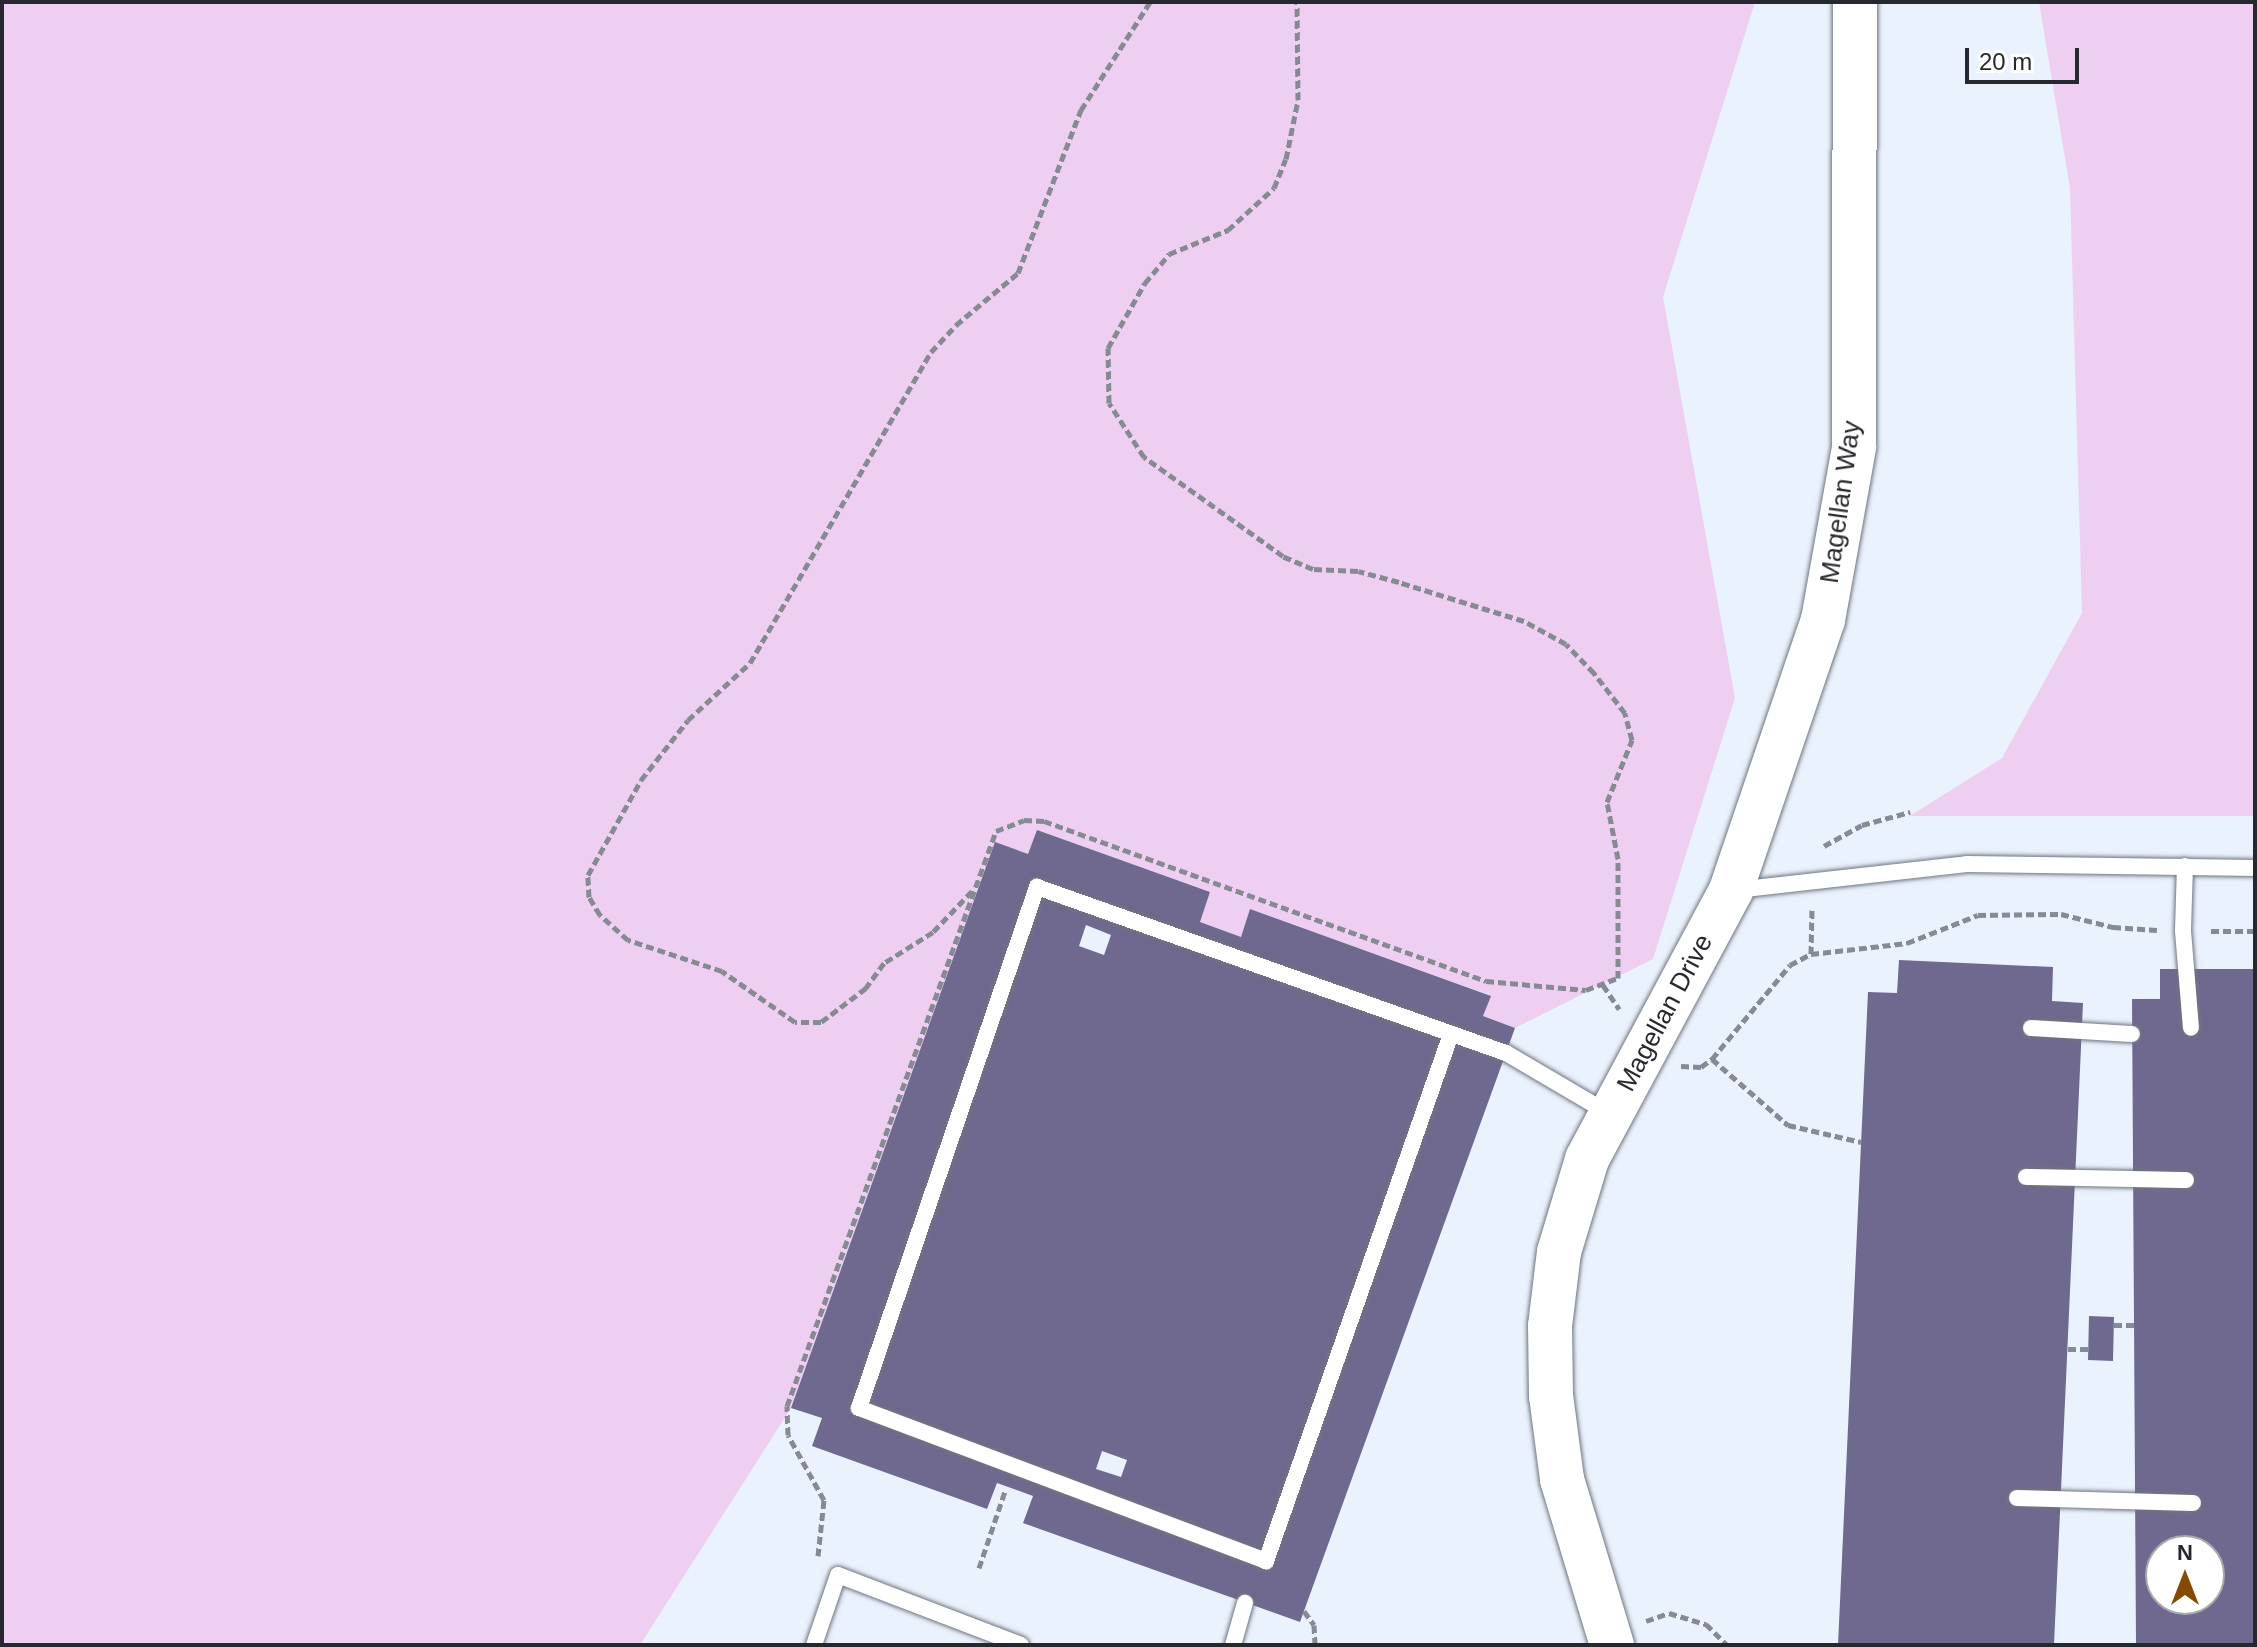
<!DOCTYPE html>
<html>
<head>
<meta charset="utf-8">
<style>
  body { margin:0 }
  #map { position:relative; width:2257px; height:1647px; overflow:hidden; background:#eaf2fd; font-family:Helvetica,sans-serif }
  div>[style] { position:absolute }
  .green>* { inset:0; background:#eecef1 }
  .building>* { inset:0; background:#6f698f }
  .path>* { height:5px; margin-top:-2.5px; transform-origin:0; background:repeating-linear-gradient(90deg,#868b93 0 8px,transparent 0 12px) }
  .roads { filter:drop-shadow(0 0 2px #6f757f) drop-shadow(0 0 2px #6f757f) }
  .lane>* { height:16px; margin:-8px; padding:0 8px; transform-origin:8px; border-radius:8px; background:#fff }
  .secondary>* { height:44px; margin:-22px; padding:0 22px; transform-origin:22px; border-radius:22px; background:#fff }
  span { translate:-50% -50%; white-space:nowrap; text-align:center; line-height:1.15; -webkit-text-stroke:8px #fff; paint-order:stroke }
  .street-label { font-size:26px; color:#26282d }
  .frame { position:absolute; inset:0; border:4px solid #26282d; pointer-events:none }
  .north { position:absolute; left:2145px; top:1535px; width:80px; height:80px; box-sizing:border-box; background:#fff; border:2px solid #a8a9ab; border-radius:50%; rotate:0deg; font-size:22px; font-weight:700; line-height:32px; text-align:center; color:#26282d }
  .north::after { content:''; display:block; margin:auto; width:28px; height:36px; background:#844902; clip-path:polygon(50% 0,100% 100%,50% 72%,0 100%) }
  .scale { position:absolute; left:1965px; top:48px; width:114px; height:36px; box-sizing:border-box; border:4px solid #26282d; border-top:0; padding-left:10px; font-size:24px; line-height:28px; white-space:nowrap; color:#26282d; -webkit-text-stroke:6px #fff; paint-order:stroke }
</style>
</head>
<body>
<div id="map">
  <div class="green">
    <i style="clip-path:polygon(2px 2px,1755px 2px,1663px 297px,1735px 698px,1653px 959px,1515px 1028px,1483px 1016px,1490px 995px,1251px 910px,1241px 937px,1200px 922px,1210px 892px,1038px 831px,1028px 854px,995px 843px,791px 1408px,640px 1645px,2px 1645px)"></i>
    <i style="clip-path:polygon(2039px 2px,2255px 2px,2255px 816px,1910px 816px,2002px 758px,2082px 613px,2070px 188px)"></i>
  </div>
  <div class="building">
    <i style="clip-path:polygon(evenodd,1037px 830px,1210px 892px,1200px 922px,1241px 937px,1250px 909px,1491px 996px,1483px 1016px,1515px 1028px,1300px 1622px,1023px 1523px,1033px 1496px,997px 1483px,987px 1509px,812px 1446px,822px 1418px,791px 1408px,995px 842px,1028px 854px,1037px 830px,1086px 925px,1111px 935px,1104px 955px,1079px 946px,1086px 925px,1037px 830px,1102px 1451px,1127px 1460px,1121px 1477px,1096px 1469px,1102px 1451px)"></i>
    <i style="clip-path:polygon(1899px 960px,2053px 967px,2052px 1001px,2083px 1003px,2054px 1645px,1838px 1645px,1868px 992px,1897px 993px)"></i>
    <i style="clip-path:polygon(evenodd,2160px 969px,2255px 969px,2255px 1645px,2136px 1645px,2132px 999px,2160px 999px,2160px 969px,2161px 1551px,2209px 1551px,2209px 1599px,2161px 1599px,2161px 1551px)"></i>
    <i style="clip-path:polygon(2089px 1316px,2114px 1317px,2113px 1361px,2088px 1360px)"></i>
  </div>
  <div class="path">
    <i style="left:1824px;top:846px;width:43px;rotate:-28.9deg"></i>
    <i style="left:1862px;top:825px;width:50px;rotate:-15.2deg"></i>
    <i style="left:972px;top:891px;width:57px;rotate:133.6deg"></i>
    <i style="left:933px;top:932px;width:58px;rotate:147.7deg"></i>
    <i style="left:884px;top:963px;width:31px;rotate:126deg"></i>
    <i style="left:866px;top:988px;width:56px;rotate:142.9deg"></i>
    <i style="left:821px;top:1022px;width:26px;rotate:180deg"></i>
    <i style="left:795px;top:1022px;width:89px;rotate:-145.1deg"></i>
    <i style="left:722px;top:971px;width:99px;rotate:-161.7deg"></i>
    <i style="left:628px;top:940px;width:38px;rotate:-138deg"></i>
    <i style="left:600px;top:915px;width:21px;rotate:-121deg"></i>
    <i style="left:589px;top:897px;width:22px;rotate:-93deg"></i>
    <i style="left:588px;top:875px;width:109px;rotate:-60.8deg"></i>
    <i style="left:641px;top:780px;width:76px;rotate:-51.9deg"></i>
    <i style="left:688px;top:720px;width:84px;rotate:-42.6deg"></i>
    <i style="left:750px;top:663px;width:360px;rotate:-59.8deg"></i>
    <i style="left:931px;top:352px;width:37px;rotate:-47deg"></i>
    <i style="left:956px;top:325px;width:81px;rotate:-40deg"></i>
    <i style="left:1018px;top:273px;width:175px;rotate:-68.9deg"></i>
    <i style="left:1081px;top:110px;width:128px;rotate:-57.4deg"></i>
    <i style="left:2211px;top:931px;width:44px"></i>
    <i style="left:1811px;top:954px;width:44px;rotate:-88.7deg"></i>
    <i style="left:1603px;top:985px;width:29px;rotate:56deg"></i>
    <i style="left:1712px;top:1059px;width:101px;rotate:41deg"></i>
    <i style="left:1788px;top:1125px;width:75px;rotate:13.1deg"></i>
    <i style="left:1681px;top:1066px;width:20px;rotate:3deg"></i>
    <i style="left:1701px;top:1067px;width:14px;rotate:-36deg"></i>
    <i style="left:1712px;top:1059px;width:122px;rotate:-50.3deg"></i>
    <i style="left:1790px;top:965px;width:24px;rotate:-28deg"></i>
    <i style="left:1811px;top:954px;width:97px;rotate:-6.5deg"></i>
    <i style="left:1907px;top:943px;width:76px;rotate:-21.5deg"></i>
    <i style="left:1978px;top:915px;width:83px;rotate:-0.7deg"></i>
    <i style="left:2061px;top:914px;width:54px;rotate:14deg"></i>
    <i style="left:2113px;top:927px;width:44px;rotate:3.9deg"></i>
    <i style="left:2114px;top:1325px;width:20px"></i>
    <i style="left:2068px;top:1349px;width:20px"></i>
    <i style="left:818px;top:1556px;width:56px;rotate:-83.9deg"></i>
    <i style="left:824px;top:1500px;width:74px;rotate:-119deg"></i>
    <i style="left:788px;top:1435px;width:29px;rotate:-92deg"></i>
    <i style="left:787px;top:1406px;width:612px;rotate:-70.02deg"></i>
    <i style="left:996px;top:831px;width:30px;rotate:-21deg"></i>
    <i style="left:1024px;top:820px;width:20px;rotate:3deg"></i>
    <i style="left:1044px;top:821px;width:470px;rotate:19.9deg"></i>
    <i style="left:1486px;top:981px;width:100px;rotate:5.1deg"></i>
    <i style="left:1586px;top:990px;width:34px;rotate:-21deg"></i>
    <i style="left:1618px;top:978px;width:119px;rotate:-90deg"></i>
    <i style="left:1618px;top:859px;width:58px;rotate:-100.9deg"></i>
    <i style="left:1607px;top:802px;width:67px;rotate:-68deg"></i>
    <i style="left:1632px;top:740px;width:28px;rotate:-105deg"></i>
    <i style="left:1625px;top:713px;width:51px;rotate:-127.8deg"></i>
    <i style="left:1594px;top:673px;width:40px;rotate:-134deg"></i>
    <i style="left:1566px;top:644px;width:48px;rotate:-151.3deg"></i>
    <i style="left:1524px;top:621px;width:131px;rotate:-162.7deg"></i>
    <i style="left:1399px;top:582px;width:42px;rotate:-165deg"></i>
    <i style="left:1358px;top:571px;width:45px;rotate:-177.5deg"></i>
    <i style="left:1313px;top:569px;width:33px;rotate:-157deg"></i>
    <i style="left:1283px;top:556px;width:171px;rotate:-144.5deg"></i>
    <i style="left:1144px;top:457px;width:64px;rotate:-122.9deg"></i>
    <i style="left:1109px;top:403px;width:55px;rotate:-91deg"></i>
    <i style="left:1108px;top:348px;width:75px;rotate:-60.4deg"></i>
    <i style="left:1145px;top:283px;width:38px;rotate:-50deg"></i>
    <i style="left:1169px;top:254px;width:64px;rotate:-22.1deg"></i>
    <i style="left:1228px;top:230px;width:62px;rotate:-42.4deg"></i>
    <i style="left:1274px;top:188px;width:31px;rotate:-68deg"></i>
    <i style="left:1286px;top:159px;width:60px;rotate:-78.5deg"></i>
    <i style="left:1298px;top:100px;width:98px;rotate:-90.6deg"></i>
    <i style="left:979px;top:1568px;width:81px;rotate:-71.3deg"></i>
    <i style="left:1304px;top:1611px;width:17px;rotate:54deg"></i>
    <i style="left:1314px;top:1625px;width:20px;rotate:87deg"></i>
    <i style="left:1646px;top:1621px;width:24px;rotate:-19deg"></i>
    <i style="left:1669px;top:1613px;width:39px;rotate:17deg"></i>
    <i style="left:1706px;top:1624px;width:30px;rotate:45deg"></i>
  </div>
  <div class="roads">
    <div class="lane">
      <i style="left:2185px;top:866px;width:65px;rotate:91.8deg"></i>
      <i style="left:2183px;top:931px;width:97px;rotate:85.3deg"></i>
      <i style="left:1736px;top:890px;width:232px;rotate:-6.4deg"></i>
      <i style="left:1967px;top:864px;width:288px;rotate:0.8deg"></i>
      <i style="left:2031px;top:1028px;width:101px;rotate:3.4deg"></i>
      <i style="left:1451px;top:1034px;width:559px;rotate:109.34deg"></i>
      <i style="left:1266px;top:1561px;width:435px;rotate:-159.4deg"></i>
      <i style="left:859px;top:1408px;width:551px;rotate:-71.14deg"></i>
      <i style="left:1037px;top:887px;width:498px;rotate:19.5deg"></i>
      <i style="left:1506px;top:1053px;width:121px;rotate:30.4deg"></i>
      <i style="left:2026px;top:1177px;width:160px;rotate:1.1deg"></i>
      <i style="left:2017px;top:1498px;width:176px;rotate:1.6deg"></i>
      <i style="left:814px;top:1645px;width:74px;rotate:-71.1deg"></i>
      <i style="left:838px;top:1575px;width:196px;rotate:20.9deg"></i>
      <i style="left:1233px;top:1645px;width:44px;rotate:-74.1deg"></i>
    </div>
    <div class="secondary">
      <i style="left:1612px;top:1645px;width:173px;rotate:-106.8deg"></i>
      <i style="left:1562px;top:1479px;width:84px;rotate:-97.5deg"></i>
      <i style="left:1551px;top:1396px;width:70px;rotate:-90.8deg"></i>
      <i style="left:1550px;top:1326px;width:75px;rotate:-83.1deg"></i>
      <i style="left:1559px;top:1252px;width:97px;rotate:-73.2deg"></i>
      <i style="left:1587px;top:1159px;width:305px;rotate:-61.8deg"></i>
      <i style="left:1731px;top:890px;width:285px;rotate:-71.2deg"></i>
      <i style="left:1823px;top:620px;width:176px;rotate:-79.8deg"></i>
      <i style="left:1854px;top:447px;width:445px;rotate:-89.9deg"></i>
    </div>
  </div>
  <div class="street-label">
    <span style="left:1841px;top:502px;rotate:-82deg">Magellan Way</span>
    <span style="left:1665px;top:1013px;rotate:-62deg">Magellan Drive</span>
  </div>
  <div class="frame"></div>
  <div class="north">N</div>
  <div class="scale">20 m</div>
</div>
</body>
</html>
